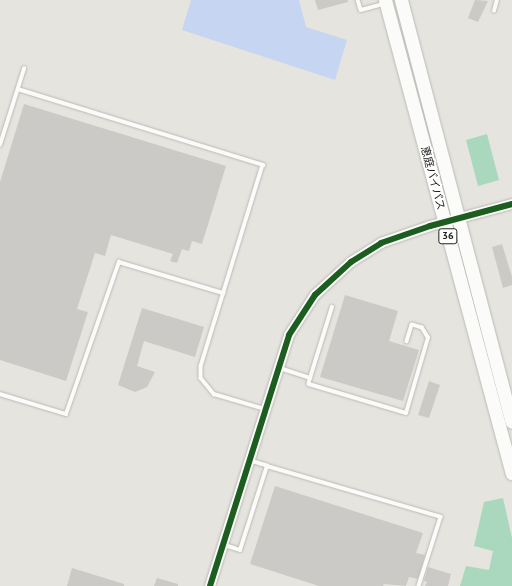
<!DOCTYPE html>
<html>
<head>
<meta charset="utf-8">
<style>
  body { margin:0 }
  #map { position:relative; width:512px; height:586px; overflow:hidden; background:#e5e4de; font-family:"PT Sans","Noto Sans JP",sans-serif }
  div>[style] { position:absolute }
  .green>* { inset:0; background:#a9d8be }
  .water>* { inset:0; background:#c6d5f2 }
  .building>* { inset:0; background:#cccac6 }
  .roads { filter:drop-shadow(0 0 1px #bbbab5) drop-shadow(0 0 1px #bbbab5) }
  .lane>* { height:3.5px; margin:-1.75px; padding:0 1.75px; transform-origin:1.75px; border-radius:1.75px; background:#fbfbfa }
  .secondary>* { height:10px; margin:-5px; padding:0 5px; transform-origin:5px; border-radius:5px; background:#fbfbfa }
  .highway>* { height:13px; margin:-6.5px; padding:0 6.5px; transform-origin:6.5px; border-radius:6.5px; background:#fbfbfa }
  .cycleway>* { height:6px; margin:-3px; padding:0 3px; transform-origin:3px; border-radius:3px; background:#1b5e20 }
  span { translate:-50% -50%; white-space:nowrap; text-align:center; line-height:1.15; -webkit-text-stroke:3.5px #fff; paint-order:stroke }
  .shield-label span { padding:1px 3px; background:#fff; border:1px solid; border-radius:3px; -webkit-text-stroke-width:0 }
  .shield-label { font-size:10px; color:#21211d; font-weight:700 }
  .street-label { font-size:11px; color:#21211d }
</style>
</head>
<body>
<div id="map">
  <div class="green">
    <i style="clip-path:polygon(487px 134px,499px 180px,478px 186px,466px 140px)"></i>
    <i style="clip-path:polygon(503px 498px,512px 538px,512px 586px,460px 586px,466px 566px,489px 570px,493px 551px,474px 546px,484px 502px)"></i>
  </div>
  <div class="water">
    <i style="clip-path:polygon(191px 0,299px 0,306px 27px,347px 40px,335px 80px,182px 30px)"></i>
  </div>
  <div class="building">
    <i style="clip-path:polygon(315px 0,348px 0,348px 2px,318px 10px)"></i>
    <i style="clip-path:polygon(475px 0,488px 1px,478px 22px,468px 18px)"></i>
    <i style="clip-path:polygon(24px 104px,226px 166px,202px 244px,192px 241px,189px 251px,182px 249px,177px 263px,170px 261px,173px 254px,111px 235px,105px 256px,95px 253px,77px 309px,88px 312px,66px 381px,0 360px,0 182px)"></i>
    <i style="clip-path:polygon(502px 244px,512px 277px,512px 285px,503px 288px,492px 247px)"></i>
    <i style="clip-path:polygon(345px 295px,398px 311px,389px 341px,419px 350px,403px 401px,320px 377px)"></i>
    <i style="clip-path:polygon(142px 308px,204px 327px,195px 357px,144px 341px,137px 366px,155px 372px,147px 387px,135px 392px,118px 385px)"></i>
    <i style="clip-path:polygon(429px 381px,440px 385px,429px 418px,418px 415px)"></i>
    <i style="clip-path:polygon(275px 486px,423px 533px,416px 553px,425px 555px,418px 579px,409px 577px,406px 586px,384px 584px,383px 586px,319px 586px,250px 564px)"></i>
    <i style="clip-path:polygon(428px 567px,451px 574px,448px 586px,425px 586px,427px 582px,424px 581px)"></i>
    <i style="clip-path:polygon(72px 568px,124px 584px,124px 586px,67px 586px)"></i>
    <i style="clip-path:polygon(157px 578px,178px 584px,178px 586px,154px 586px)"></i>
  </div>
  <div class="roads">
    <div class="lane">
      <i style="left:358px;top:0;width:10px;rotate:73deg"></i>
      <i style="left:361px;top:10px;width:23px;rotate:-15deg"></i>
      <i style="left:494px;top:11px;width:11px;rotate:-75deg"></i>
      <i style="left:18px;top:89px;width:257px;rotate:17.2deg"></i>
      <i style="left:263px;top:165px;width:210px;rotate:107.1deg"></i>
      <i style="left:201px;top:366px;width:12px;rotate:90deg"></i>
      <i style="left:201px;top:378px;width:21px;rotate:51deg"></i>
      <i style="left:214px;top:394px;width:53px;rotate:16.4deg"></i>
      <i style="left:0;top:145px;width:80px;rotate:-72.5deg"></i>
      <i style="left:280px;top:368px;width:32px;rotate:18deg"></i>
      <i style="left:310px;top:378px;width:74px;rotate:-72.8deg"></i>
      <i style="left:310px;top:378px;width:6px;rotate:99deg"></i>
      <i style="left:309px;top:384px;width:101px;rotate:16.6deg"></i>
      <i style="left:406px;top:413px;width:78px;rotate:-73.7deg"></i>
      <i style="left:428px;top:338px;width:12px;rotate:-121deg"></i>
      <i style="left:422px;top:328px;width:10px;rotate:-163deg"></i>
      <i style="left:412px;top:325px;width:17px;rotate:107deg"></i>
      <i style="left:0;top:394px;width:69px;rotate:16.9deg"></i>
      <i style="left:66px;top:414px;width:161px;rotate:-70.8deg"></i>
      <i style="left:119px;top:262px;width:109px;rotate:16.6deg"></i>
      <i style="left:267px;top:466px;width:181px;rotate:16.3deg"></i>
      <i style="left:441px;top:517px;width:72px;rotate:107.7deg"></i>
      <i style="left:225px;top:545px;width:16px;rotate:18deg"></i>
      <i style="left:240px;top:550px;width:88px;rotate:-72.2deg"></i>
      <i style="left:267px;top:466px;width:17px;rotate:-163deg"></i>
    </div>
    <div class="secondary">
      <i style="left:210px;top:586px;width:263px;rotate:-72.5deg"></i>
      <i style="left:289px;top:335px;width:48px;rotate:-57deg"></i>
      <i style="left:315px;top:295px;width:49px;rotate:-42.5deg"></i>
      <i style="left:351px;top:262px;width:36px;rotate:-32deg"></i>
      <i style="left:381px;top:243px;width:52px;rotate:-19.1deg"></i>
      <i style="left:430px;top:226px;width:85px;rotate:-15deg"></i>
    </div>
    <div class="highway">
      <i style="left:385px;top:0;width:490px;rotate:75deg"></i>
      <i style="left:401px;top:0;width:436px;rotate:75.3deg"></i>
    </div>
  </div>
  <div class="cycleway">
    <i style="left:210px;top:586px;width:263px;rotate:-72.5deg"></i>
    <i style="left:289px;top:335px;width:48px;rotate:-57deg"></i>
    <i style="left:315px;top:295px;width:49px;rotate:-42.5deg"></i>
    <i style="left:351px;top:262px;width:36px;rotate:-32deg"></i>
    <i style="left:381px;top:243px;width:52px;rotate:-19.1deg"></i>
    <i style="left:430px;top:226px;width:85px;rotate:-15deg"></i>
  </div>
  <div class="shield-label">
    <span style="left:448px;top:236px">36</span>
  </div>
  <div class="street-label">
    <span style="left:433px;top:178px;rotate:75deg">恵庭バイパス</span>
  </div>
</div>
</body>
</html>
